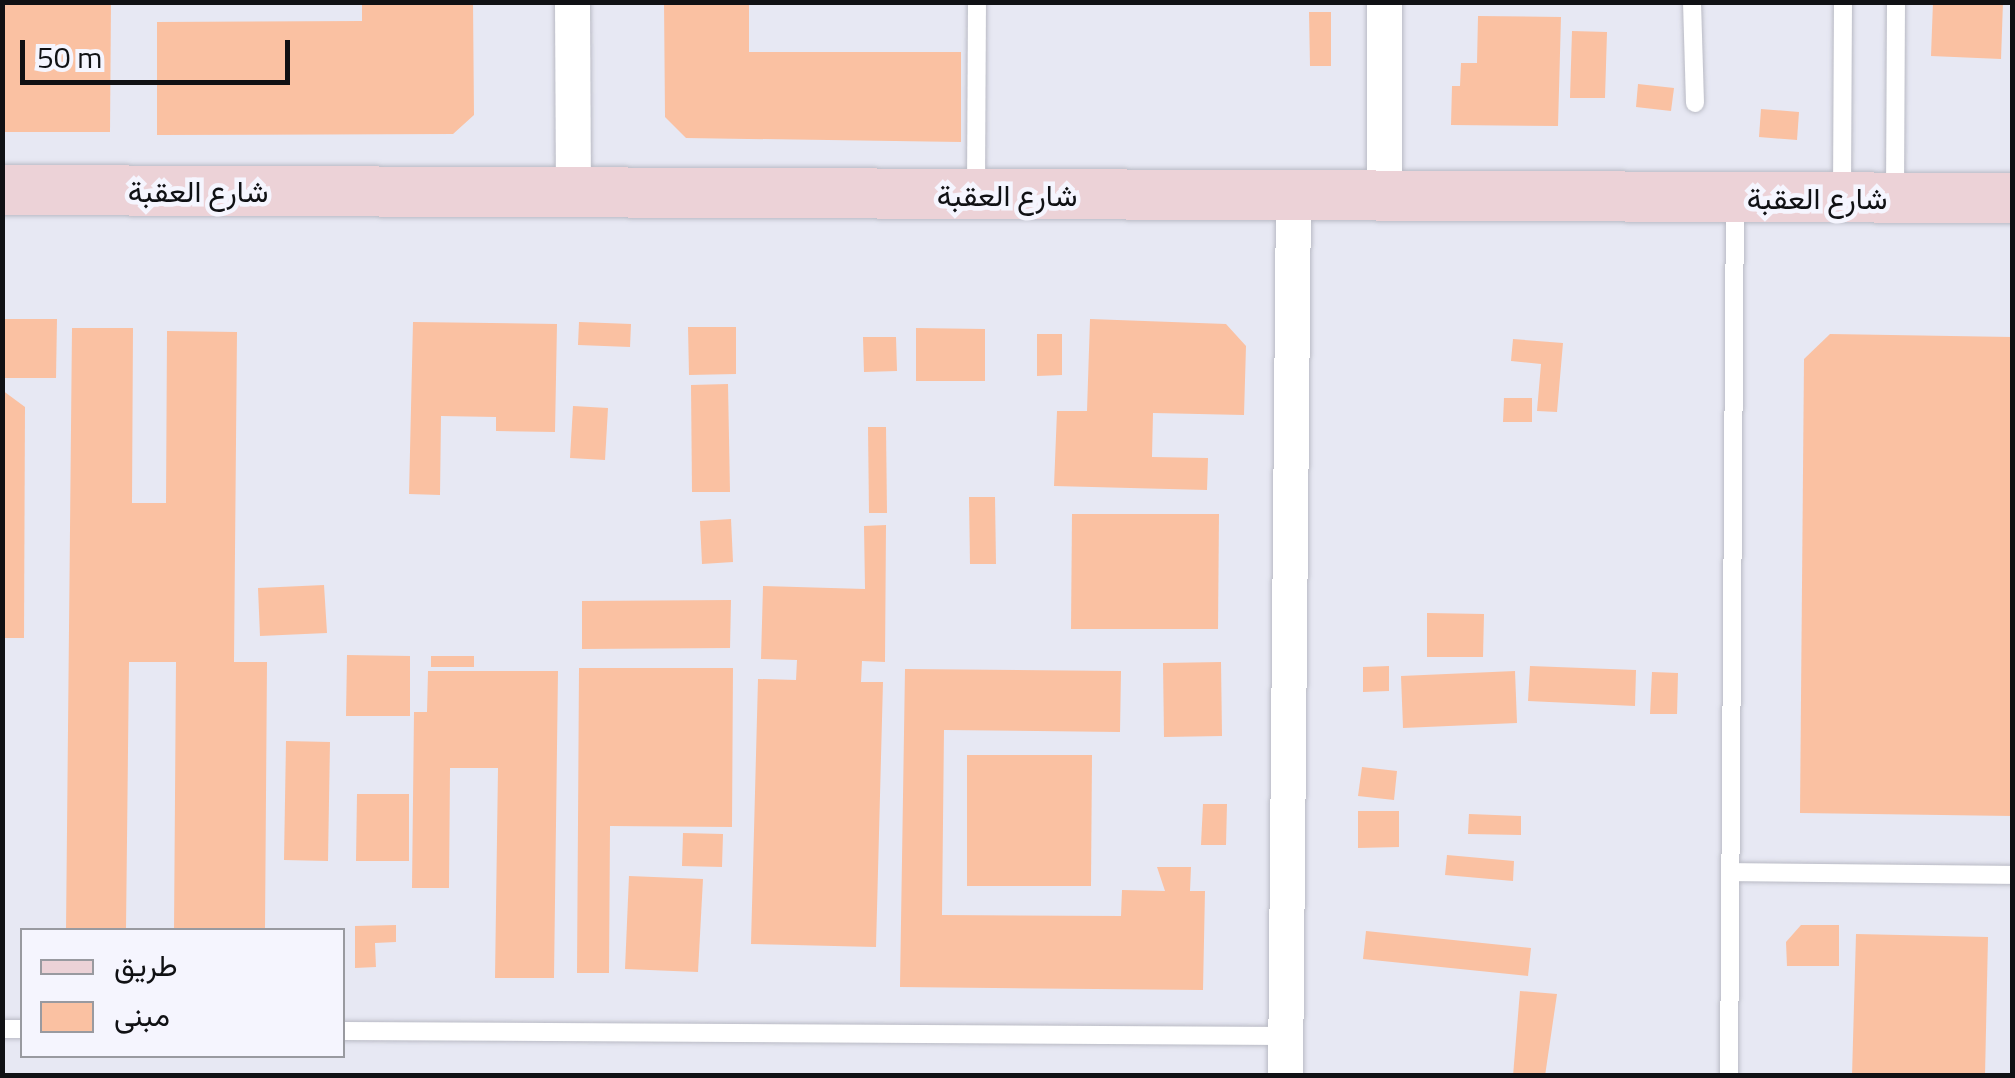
<!DOCTYPE html>
<html>
<head>
<meta charset="utf-8">
<style>
  body { margin:0 }
  #map { position:relative; width:2015px; height:1078px; overflow:hidden; background:#e7e8f3; font-family:"Titillium Web",Vazirmatn,sans-serif }
  div>[style] { position:absolute }
  .building>* { inset:0; background:#fac1a2 }
  .roads { filter:drop-shadow(0 0 2px #b9bac4) drop-shadow(0 0 2px #b9bac4) }
  .lane>* { height:18px; margin:-9px; padding:0 9px; transform-origin:9px; border-radius:9px; background:#fff }
  .street>* { height:35px; margin:-17.5px; padding:0 17.5px; transform-origin:17.5px; border-radius:17.5px; background:#fff }
  .secondary>* { height:50px; margin:-25px; padding:0 25px; transform-origin:25px; border-radius:25px; background:#ecd2d7 }
  span { translate:-50% -50%; white-space:nowrap; text-align:center; line-height:1.15; -webkit-text-stroke:9px #f5f5fe; paint-order:stroke }
  .street-label { font-size:30px; color:#101114 }
  .frame { position:absolute; inset:0; border:5px solid #101114; pointer-events:none }
  .legend { position:absolute; left:20px; top:928px; width:325px; height:130px; box-sizing:border-box; background:#f5f5fe; border:2px solid #999aa0; margin:0; padding:12px 18px; list-style:none; font-size:30px; color:#101114 }
  .legend li { display:flex; align-items:center; gap:20px; height:50px }
  .legend b { width:50px; border:2px solid #999aa0 }
  .scale { position:absolute; left:20px; top:40px; width:270px; height:45px; box-sizing:border-box; border:5px solid #101114; border-top:0; padding-left:12px; font-size:30px; line-height:35px; white-space:nowrap; color:#101114; -webkit-text-stroke:8px #f5f5fe; paint-order:stroke }
</style>
</head>
<body>
<div id="map">
  <div class="building">
    <i style="clip-path:polygon(2px 2px,111px 2px,110px 132px,2px 132px)"></i>
    <i style="clip-path:polygon(362px 2px,473px 2px,474px 115px,453px 134px,157px 135px,157px 22px,362px 21px)"></i>
    <i style="clip-path:polygon(664px 2px,749px 2px,749px 52px,961px 52px,961px 142px,686px 138px,665px 117px)"></i>
    <i style="clip-path:polygon(1933px 2px,2003px 2px,2001px 59px,1931px 56px)"></i>
    <i style="clip-path:polygon(1309px 12px,1331px 12px,1331px 66px,1310px 66px)"></i>
    <i style="clip-path:polygon(1478px 16px,1561px 17px,1558px 126px,1451px 125px,1452px 86px,1460px 86px,1461px 63px,1477px 63px)"></i>
    <i style="clip-path:polygon(1572px 31px,1607px 32px,1605px 98px,1570px 98px)"></i>
    <i style="clip-path:polygon(1638px 84px,1674px 88px,1671px 111px,1636px 107px)"></i>
    <i style="clip-path:polygon(1761px 109px,1799px 112px,1797px 140px,1759px 137px)"></i>
    <i style="clip-path:polygon(2px 319px,57px 319px,56px 378px,2px 378px)"></i>
    <i style="clip-path:polygon(1090px 319px,1226px 324px,1246px 346px,1244px 415px,1153px 413px,1152px 457px,1208px 458px,1207px 490px,1054px 486px,1057px 411px,1087px 411px)"></i>
    <i style="clip-path:polygon(413px 322px,557px 324px,555px 432px,496px 431px,496px 417px,441px 416px,440px 495px,409px 494px)"></i>
    <i style="clip-path:polygon(579px 322px,631px 324px,630px 347px,578px 345px)"></i>
    <i style="clip-path:polygon(688px 327px,736px 327px,736px 374px,689px 375px)"></i>
    <i style="clip-path:polygon(72px 328px,133px 328px,132px 503px,166px 503px,167px 331px,237px 332px,234px 662px,267px 662px,265px 930px,174px 930px,176px 662px,129px 662px,126px 930px,66px 930px)"></i>
    <i style="clip-path:polygon(916px 328px,985px 329px,985px 381px,916px 381px)"></i>
    <i style="clip-path:polygon(1037px 334px,1062px 334px,1062px 375px,1037px 376px)"></i>
    <i style="clip-path:polygon(1830px 334px,2012px 337px,2012px 816px,1800px 813px,1804px 359px)"></i>
    <i style="clip-path:polygon(863px 337px,896px 337px,897px 371px,864px 372px)"></i>
    <i style="clip-path:polygon(1513px 339px,1563px 343px,1557px 412px,1537px 411px,1541px 364px,1511px 361px)"></i>
    <i style="clip-path:polygon(728px 384px,730px 492px,692px 492px,691px 385px)"></i>
    <i style="clip-path:polygon(2px 390px,25px 407px,24px 638px,2px 638px)"></i>
    <i style="clip-path:polygon(1504px 398px,1532px 398px,1532px 422px,1503px 422px)"></i>
    <i style="clip-path:polygon(573px 406px,608px 408px,605px 460px,570px 458px)"></i>
    <i style="clip-path:polygon(868px 427px,886px 427px,887px 513px,869px 513px)"></i>
    <i style="clip-path:polygon(969px 497px,995px 497px,996px 564px,970px 564px)"></i>
    <i style="clip-path:polygon(1072px 514px,1219px 514px,1218px 629px,1071px 629px)"></i>
    <i style="clip-path:polygon(731px 519px,733px 562px,702px 564px,700px 521px)"></i>
    <i style="clip-path:polygon(886px 525px,885px 662px,862px 661px,861px 682px,883px 682px,876px 947px,751px 944px,758px 679px,796px 680px,797px 660px,761px 659px,763px 586px,865px 589px,864px 526px)"></i>
    <i style="clip-path:polygon(324px 585px,327px 633px,260px 636px,258px 588px)"></i>
    <i style="clip-path:polygon(731px 600px,730px 648px,582px 649px,582px 601px)"></i>
    <i style="clip-path:polygon(1427px 613px,1484px 614px,1483px 657px,1427px 657px)"></i>
    <i style="clip-path:polygon(347px 655px,410px 656px,410px 716px,346px 716px)"></i>
    <i style="clip-path:polygon(431px 656px,474px 656px,474px 667px,431px 667px)"></i>
    <i style="clip-path:polygon(1221px 662px,1222px 736px,1164px 737px,1163px 663px)"></i>
    <i style="clip-path:polygon(1389px 666px,1389px 691px,1363px 692px,1363px 667px)"></i>
    <i style="clip-path:polygon(1530px 666px,1636px 670px,1635px 706px,1528px 701px)"></i>
    <i style="clip-path:polygon(579px 668px,733px 668px,732px 827px,610px 826px,609px 973px,577px 973px)"></i>
    <i style="clip-path:polygon(905px 669px,1121px 671px,1120px 732px,944px 730px,942px 915px,1121px 916px,1122px 890px,1165px 891px,1157px 867px,1191px 867px,1190px 891px,1205px 891px,1203px 990px,900px 987px)"></i>
    <i style="clip-path:polygon(428px 671px,558px 671px,554px 978px,495px 978px,498px 768px,450px 768px,449px 888px,412px 888px,414px 712px,427px 712px)"></i>
    <i style="clip-path:polygon(1515px 671px,1517px 723px,1403px 728px,1401px 676px)"></i>
    <i style="clip-path:polygon(1652px 672px,1678px 673px,1677px 714px,1650px 714px)"></i>
    <i style="clip-path:polygon(286px 741px,330px 742px,328px 861px,284px 860px)"></i>
    <i style="clip-path:polygon(967px 755px,1092px 755px,1091px 886px,967px 886px)"></i>
    <i style="clip-path:polygon(1362px 767px,1397px 771px,1394px 800px,1358px 796px)"></i>
    <i style="clip-path:polygon(357px 794px,409px 794px,409px 861px,356px 861px)"></i>
    <i style="clip-path:polygon(1203px 804px,1227px 804px,1226px 845px,1201px 845px)"></i>
    <i style="clip-path:polygon(1358px 811px,1399px 811px,1399px 847px,1358px 848px)"></i>
    <i style="clip-path:polygon(1469px 814px,1521px 816px,1521px 835px,1468px 834px)"></i>
    <i style="clip-path:polygon(683px 833px,723px 834px,722px 867px,682px 866px)"></i>
    <i style="clip-path:polygon(1447px 855px,1514px 861px,1513px 881px,1445px 875px)"></i>
    <i style="clip-path:polygon(629px 876px,703px 879px,698px 972px,625px 969px)"></i>
    <i style="clip-path:polygon(396px 925px,396px 942px,375px 943px,376px 967px,355px 968px,355px 926px)"></i>
    <i style="clip-path:polygon(1801px 925px,1839px 925px,1839px 966px,1787px 966px,1786px 942px)"></i>
    <i style="clip-path:polygon(1366px 931px,1531px 948px,1528px 976px,1363px 959px)"></i>
    <i style="clip-path:polygon(1856px 934px,1988px 937px,1985px 1076px,1852px 1076px)"></i>
    <i style="clip-path:polygon(1520px 991px,1557px 994px,1545px 1076px,1513px 1076px)"></i>
  </div>
  <div class="roads">
    <div class="lane">
      <i style="left:1692px;top:2px;width:101px;rotate:88.3deg"></i>
      <i style="left:976px;top:189px;width:187px;rotate:-89.7deg"></i>
      <i style="left:1842px;top:192px;width:190px;rotate:-89.7deg"></i>
      <i style="left:1895px;top:193px;width:191px;rotate:-89.7deg"></i>
      <i style="left:1731px;top:872px;width:281px;rotate:0.6deg"></i>
      <i style="left:2px;top:1029px;width:20px"></i>
      <i style="left:342px;top:1031px;width:943px;rotate:0.3deg"></i>
      <i style="left:1729px;top:1076px;width:877px;rotate:-89.61deg"></i>
    </div>
    <div class="street">
      <i style="left:572px;top:2px;width:191px;rotate:89.7deg"></i>
      <i style="left:1384px;top:197px;width:195px;rotate:-90deg"></i>
      <i style="left:1285px;top:1076px;width:880px;rotate:-89.48deg"></i>
    </div>
    <div class="secondary">
      <i style="left:2px;top:190px;width:2010px;rotate:0.23deg"></i>
    </div>
  </div>
  <div class="street-label">
    <span style="left:198px;top:191px">شارع العقبة</span>
    <span style="left:1007px;top:195px">شارع العقبة</span>
    <span style="left:1817px;top:198px">شارع العقبة</span>
  </div>
  <div class="frame"></div>
  <ul class="legend">
  <li><b style="height:12px;background:#ecd2d7"></b>طريق</li>
  <li><b style="height:28px;background:#fac1a2"></b>مبنى</li>
  </ul>
  <div class="scale">50 m</div>
</div>
</body>
</html>
